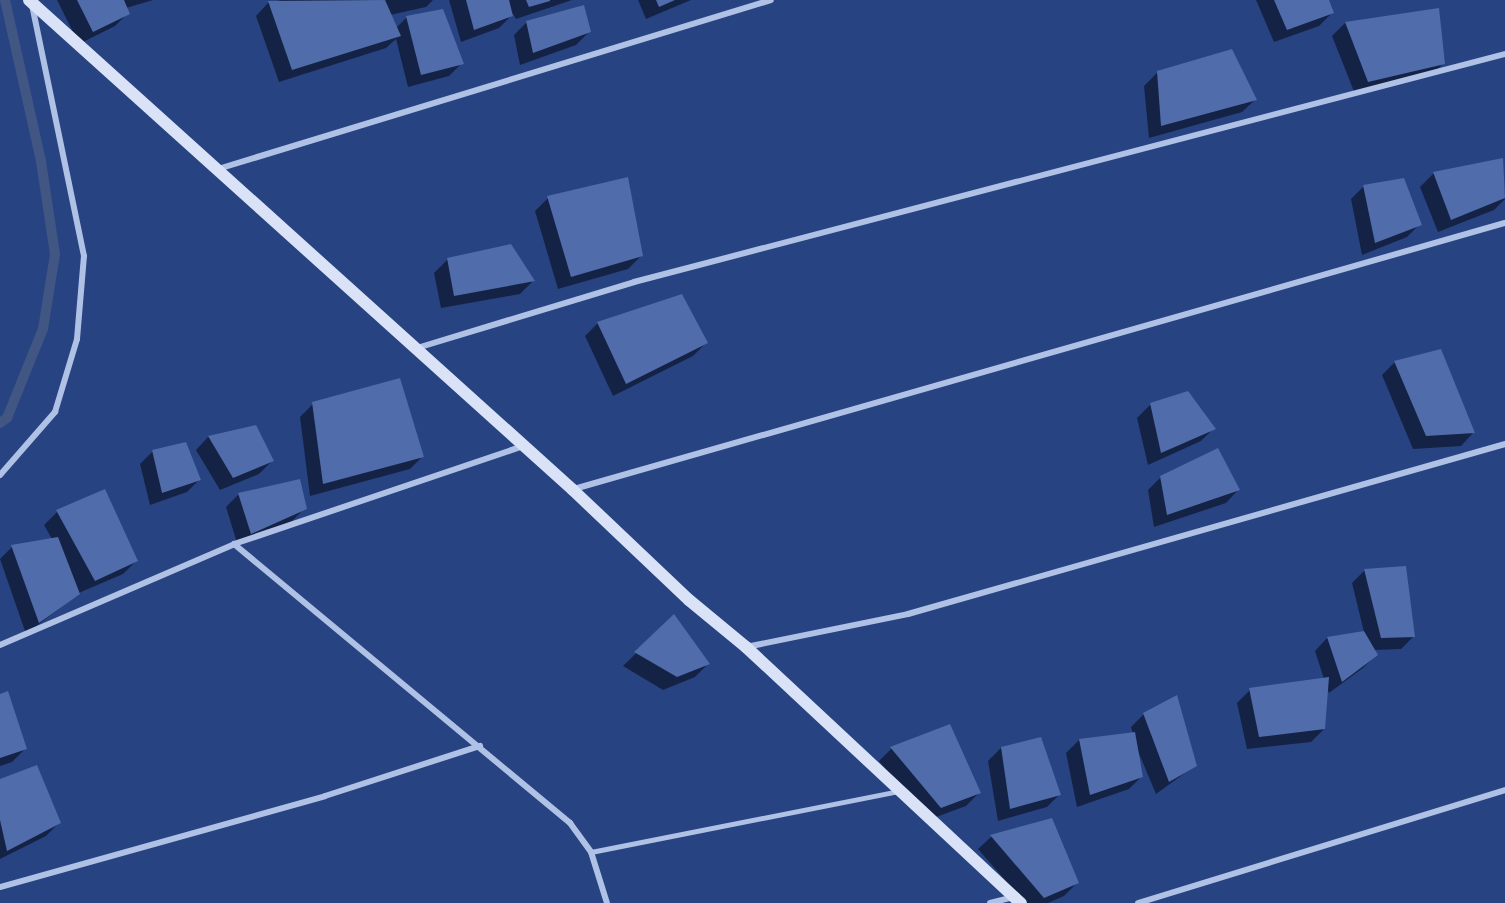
<!DOCTYPE html>
<html>
<head>
<meta charset="utf-8">
<style>
  body { margin:0 }
  #map { position:relative; width:1505px; height:903px; overflow:hidden; background:#274382; font-family:"Sofia Sans Condensed",sans-serif }
  div>[style] { position:absolute }
  .shadow>* { inset:0; background:#0007 }
  .stream>* { height:10px; margin:-5px; padding:0 5px; transform-origin:5px; border-radius:5px; background:#425684 }
  .building>* { inset:0; background:#506caa }
  .lane>* { height:4.5px; margin:-2.25px; padding:0 2.25px; transform-origin:2.25px; border-radius:2.25px; background:#b0c1e6 }
  .street>* { height:6px; margin:-3px; padding:0 3px; transform-origin:3px; border-radius:3px; background:#b0c1e6 }
  .secondary>* { height:12px; margin:-6px; padding:0 6px; transform-origin:6px; border-radius:6px; background:#d9e2f6 }
  span { translate:-50% -50%; white-space:nowrap; text-align:center; line-height:1.15; -webkit-text-stroke:5px #274382; paint-order:stroke }
</style>
</head>
<body>
<div id="map">
  <div class="shadow">
    <i style="clip-path:polygon(57px 0,153px 0,126px 8px,128px 13px,115px 26px,79px 44px)"></i>
    <i style="clip-path:polygon(281px 0,433px 0,426px 7px,390px 15px,396px 28px,407px 17px,462px 63px,449px 76px,408px 87px,396px 39px,386px 48px,279px 82px,256px 16px,268px 3px)"></i>
    <i style="clip-path:polygon(449px 0,572px 0,516px 19px,513px 14px,499px 28px,461px 42px)"></i>
    <i style="clip-path:polygon(638px 0,691px 0,646px 19px)"></i>
    <i style="clip-path:polygon(1256px 0,1327px 0,1332px 13px,1319px 26px,1274px 42px)"></i>
    <i style="clip-path:polygon(1438px 10px,1444px 63px,1430px 76px,1355px 94px,1332px 36px,1345px 23px)"></i>
    <i style="clip-path:polygon(527px 22px,589px 32px,576px 45px,520px 65px,514px 35px)"></i>
    <i style="clip-path:polygon(1157px 73px,1255px 100px,1242px 112px,1149px 138px,1144px 86px)"></i>
    <i style="clip-path:polygon(1501px 160px,1505px 199px,1494px 210px,1438px 232px,1420px 187px,1433px 174px)"></i>
    <i style="clip-path:polygon(1364px 186px,1420px 224px,1407px 237px,1362px 255px,1351px 199px)"></i>
    <i style="clip-path:polygon(548px 198px,642px 255px,628px 269px,558px 289px,535px 211px)"></i>
    <i style="clip-path:polygon(447px 260px,533px 281px,520px 294px,441px 308px,434px 273px)"></i>
    <i style="clip-path:polygon(598px 323px,706px 343px,693px 356px,613px 396px,585px 336px)"></i>
    <i style="clip-path:polygon(1395px 362px,1473px 433px,1461px 446px,1413px 449px,1382px 375px)"></i>
    <i style="clip-path:polygon(313px 404px,423px 456px,410px 469px,310px 496px,300px 417px)"></i>
    <i style="clip-path:polygon(1150px 405px,1214px 428px,1201px 441px,1148px 465px,1137px 418px)"></i>
    <i style="clip-path:polygon(256px 427px,272px 461px,259px 474px,220px 490px,196px 450px,208px 437px)"></i>
    <i style="clip-path:polygon(153px 451px,200px 479px,187px 492px,150px 505px,140px 464px)"></i>
    <i style="clip-path:polygon(1161px 477px,1238px 490px,1226px 503px,1154px 527px,1148px 490px)"></i>
    <i style="clip-path:polygon(105px 491px,136px 561px,123px 574px,81px 592px,26px 634px,0 559px,12px 547px,52px 539px,44px 525px,57px 512px)"></i>
    <i style="clip-path:polygon(239px 494px,305px 508px,292px 521px,238px 546px,226px 507px)"></i>
    <i style="clip-path:polygon(1365px 570px,1414px 636px,1401px 649px,1374px 650px,1376px 655px,1363px 668px,1329px 693px,1327px 688px,1324px 729px,1311px 742px,1247px 749px,1237px 703px,1250px 690px,1324px 679px,1315px 651px,1327px 638px,1364px 632px,1352px 583px)"></i>
    <i style="clip-path:polygon(674px 616px,708px 664px,695px 677px,663px 690px,623px 666px)"></i>
    <i style="clip-path:polygon(0 695px,25px 749px,12px 762px,0 766px)"></i>
    <i style="clip-path:polygon(1144px 714px,1196px 765px,1156px 794px,1135px 744px,1142px 776px,1129px 789px,1077px 807px,1066px 753px,1079px 740px,1133px 734px,1131px 727px)"></i>
    <i style="clip-path:polygon(949px 726px,979px 793px,966px 806px,928px 820px,879px 761px,891px 749px)"></i>
    <i style="clip-path:polygon(1001px 748px,1060px 794px,1047px 807px,998px 821px,988px 761px)"></i>
    <i style="clip-path:polygon(0 780px,59px 823px,46px 836px,0 859px)"></i>
    <i style="clip-path:polygon(1051px 820px,1077px 883px,1064px 896px,1048px 903px,1025px 903px,978px 849px,991px 837px)"></i>
  </div>
  <div class="stream">
    <i style="left:0;top:423px;width:9px;rotate:-36deg"></i>
    <i style="left:7px;top:418px;width:96px;rotate:-68deg"></i>
    <i style="left:43px;top:329px;width:76px;rotate:-80.9deg"></i>
    <i style="left:55px;top:254px;width:94px;rotate:-98.6deg"></i>
    <i style="left:41px;top:161px;width:165px;rotate:-102.6deg"></i>
  </div>
  <div class="building">
    <i style="clip-path:polygon(77px 0,124px 0,130px 14px,93px 32px)"></i>
    <i style="clip-path:polygon(385px 0,401px 36px,292px 70px,268px 1px)"></i>
    <i style="clip-path:polygon(466px 0,509px 0,513px 16px,474px 30px)"></i>
    <i style="clip-path:polygon(526px 0,550px 0,550px 1px,529px 7px)"></i>
    <i style="clip-path:polygon(656px 0,675px 0,659px 7px)"></i>
    <i style="clip-path:polygon(1274px 0,1329px 0,1334px 13px,1287px 30px)"></i>
    <i style="clip-path:polygon(584px 5px,591px 32px,533px 53px,526px 21px)"></i>
    <i style="clip-path:polygon(1439px 8px,1445px 64px,1368px 82px,1345px 22px)"></i>
    <i style="clip-path:polygon(443px 9px,464px 64px,421px 75px,406px 16px)"></i>
    <i style="clip-path:polygon(1232px 49px,1257px 100px,1161px 126px,1157px 71px)"></i>
    <i style="clip-path:polygon(1503px 158px,1505px 198px,1451px 220px,1433px 172px)"></i>
    <i style="clip-path:polygon(628px 177px,643px 256px,571px 277px,547px 196px)"></i>
    <i style="clip-path:polygon(1404px 178px,1422px 225px,1375px 243px,1363px 185px)"></i>
    <i style="clip-path:polygon(511px 244px,535px 281px,454px 296px,447px 258px)"></i>
    <i style="clip-path:polygon(682px 294px,708px 343px,626px 384px,597px 322px)"></i>
    <i style="clip-path:polygon(1441px 349px,1475px 433px,1426px 436px,1394px 361px)"></i>
    <i style="clip-path:polygon(400px 378px,424px 457px,323px 484px,312px 402px)"></i>
    <i style="clip-path:polygon(1188px 391px,1216px 429px,1161px 453px,1150px 403px)"></i>
    <i style="clip-path:polygon(256px 425px,274px 461px,233px 478px,208px 436px)"></i>
    <i style="clip-path:polygon(186px 442px,201px 480px,162px 493px,152px 450px)"></i>
    <i style="clip-path:polygon(1218px 448px,1240px 490px,1167px 515px,1160px 476px)"></i>
    <i style="clip-path:polygon(300px 479px,307px 509px,251px 534px,238px 493px)"></i>
    <i style="clip-path:polygon(105px 489px,138px 561px,95px 581px,56px 510px)"></i>
    <i style="clip-path:polygon(58px 537px,80px 594px,39px 623px,11px 545px)"></i>
    <i style="clip-path:polygon(1406px 566px,1415px 637px,1381px 638px,1364px 569px)"></i>
    <i style="clip-path:polygon(674px 614px,710px 664px,677px 677px,634px 652px)"></i>
    <i style="clip-path:polygon(1364px 631px,1378px 655px,1342px 682px,1327px 637px)"></i>
    <i style="clip-path:polygon(1329px 677px,1325px 729px,1259px 737px,1249px 688px)"></i>
    <i style="clip-path:polygon(8px 691px,27px 749px,0 758px,0 694px)"></i>
    <i style="clip-path:polygon(1177px 695px,1197px 766px,1169px 782px,1143px 713px)"></i>
    <i style="clip-path:polygon(950px 724px,981px 793px,941px 808px,890px 747px)"></i>
    <i style="clip-path:polygon(1135px 732px,1143px 777px,1090px 795px,1079px 739px)"></i>
    <i style="clip-path:polygon(1041px 737px,1061px 795px,1010px 809px,1001px 747px)"></i>
    <i style="clip-path:polygon(37px 765px,61px 823px,7px 851px,0 820px,0 779px)"></i>
    <i style="clip-path:polygon(1052px 818px,1079px 883px,1044px 898px,990px 835px)"></i>
  </div>
  <div class="lane">
    <i style="left:591px;top:852px;width:313px;rotate:-11.2deg"></i>
  </div>
  <div class="street">
    <i style="left:218px;top:169px;width:578px;rotate:-16.99deg"></i>
    <i style="left:417px;top:348px;width:227px;rotate:-16.9deg"></i>
    <i style="left:634px;top:282px;width:900px;rotate:-14.67deg"></i>
    <i style="left:0;top:475px;width:84px;rotate:-48.9deg"></i>
    <i style="left:55px;top:412px;width:76px;rotate:-73.2deg"></i>
    <i style="left:77px;top:339px;width:83px;rotate:-85.2deg"></i>
    <i style="left:84px;top:256px;width:256px;rotate:-101.7deg"></i>
    <i style="left:574px;top:489px;width:968px;rotate:-15.95deg"></i>
    <i style="left:234px;top:544px;width:437px;rotate:39.7deg"></i>
    <i style="left:570px;top:823px;width:36px;rotate:54deg"></i>
    <i style="left:591px;top:852px;width:53px;rotate:72.6deg"></i>
    <i style="left:0;top:645px;width:255px;rotate:-23.3deg"></i>
    <i style="left:234px;top:544px;width:305px;rotate:-18.7deg"></i>
    <i style="left:746px;top:647px;width:165px;rotate:-11.5deg"></i>
    <i style="left:908px;top:614px;width:621px;rotate:-15.89deg"></i>
    <i style="left:0;top:887px;width:337px;rotate:-15.6deg"></i>
    <i style="left:325px;top:796px;width:163px;rotate:-17.9deg"></i>
    <i style="left:990px;top:903px;width:25px;rotate:-14deg"></i>
    <i style="left:1138px;top:903px;width:384px;rotate:-17.1deg"></i>
  </div>
  <div class="secondary">
    <i style="left:29px;top:0;width:732px;rotate:42.01deg"></i>
    <i style="left:573px;top:490px;width:160px;rotate:43.5deg"></i>
    <i style="left:689px;top:600px;width:74px;rotate:39.5deg"></i>
    <i style="left:746px;top:647px;width:376px;rotate:43deg"></i>
  </div>
</div>
</body>
</html>
